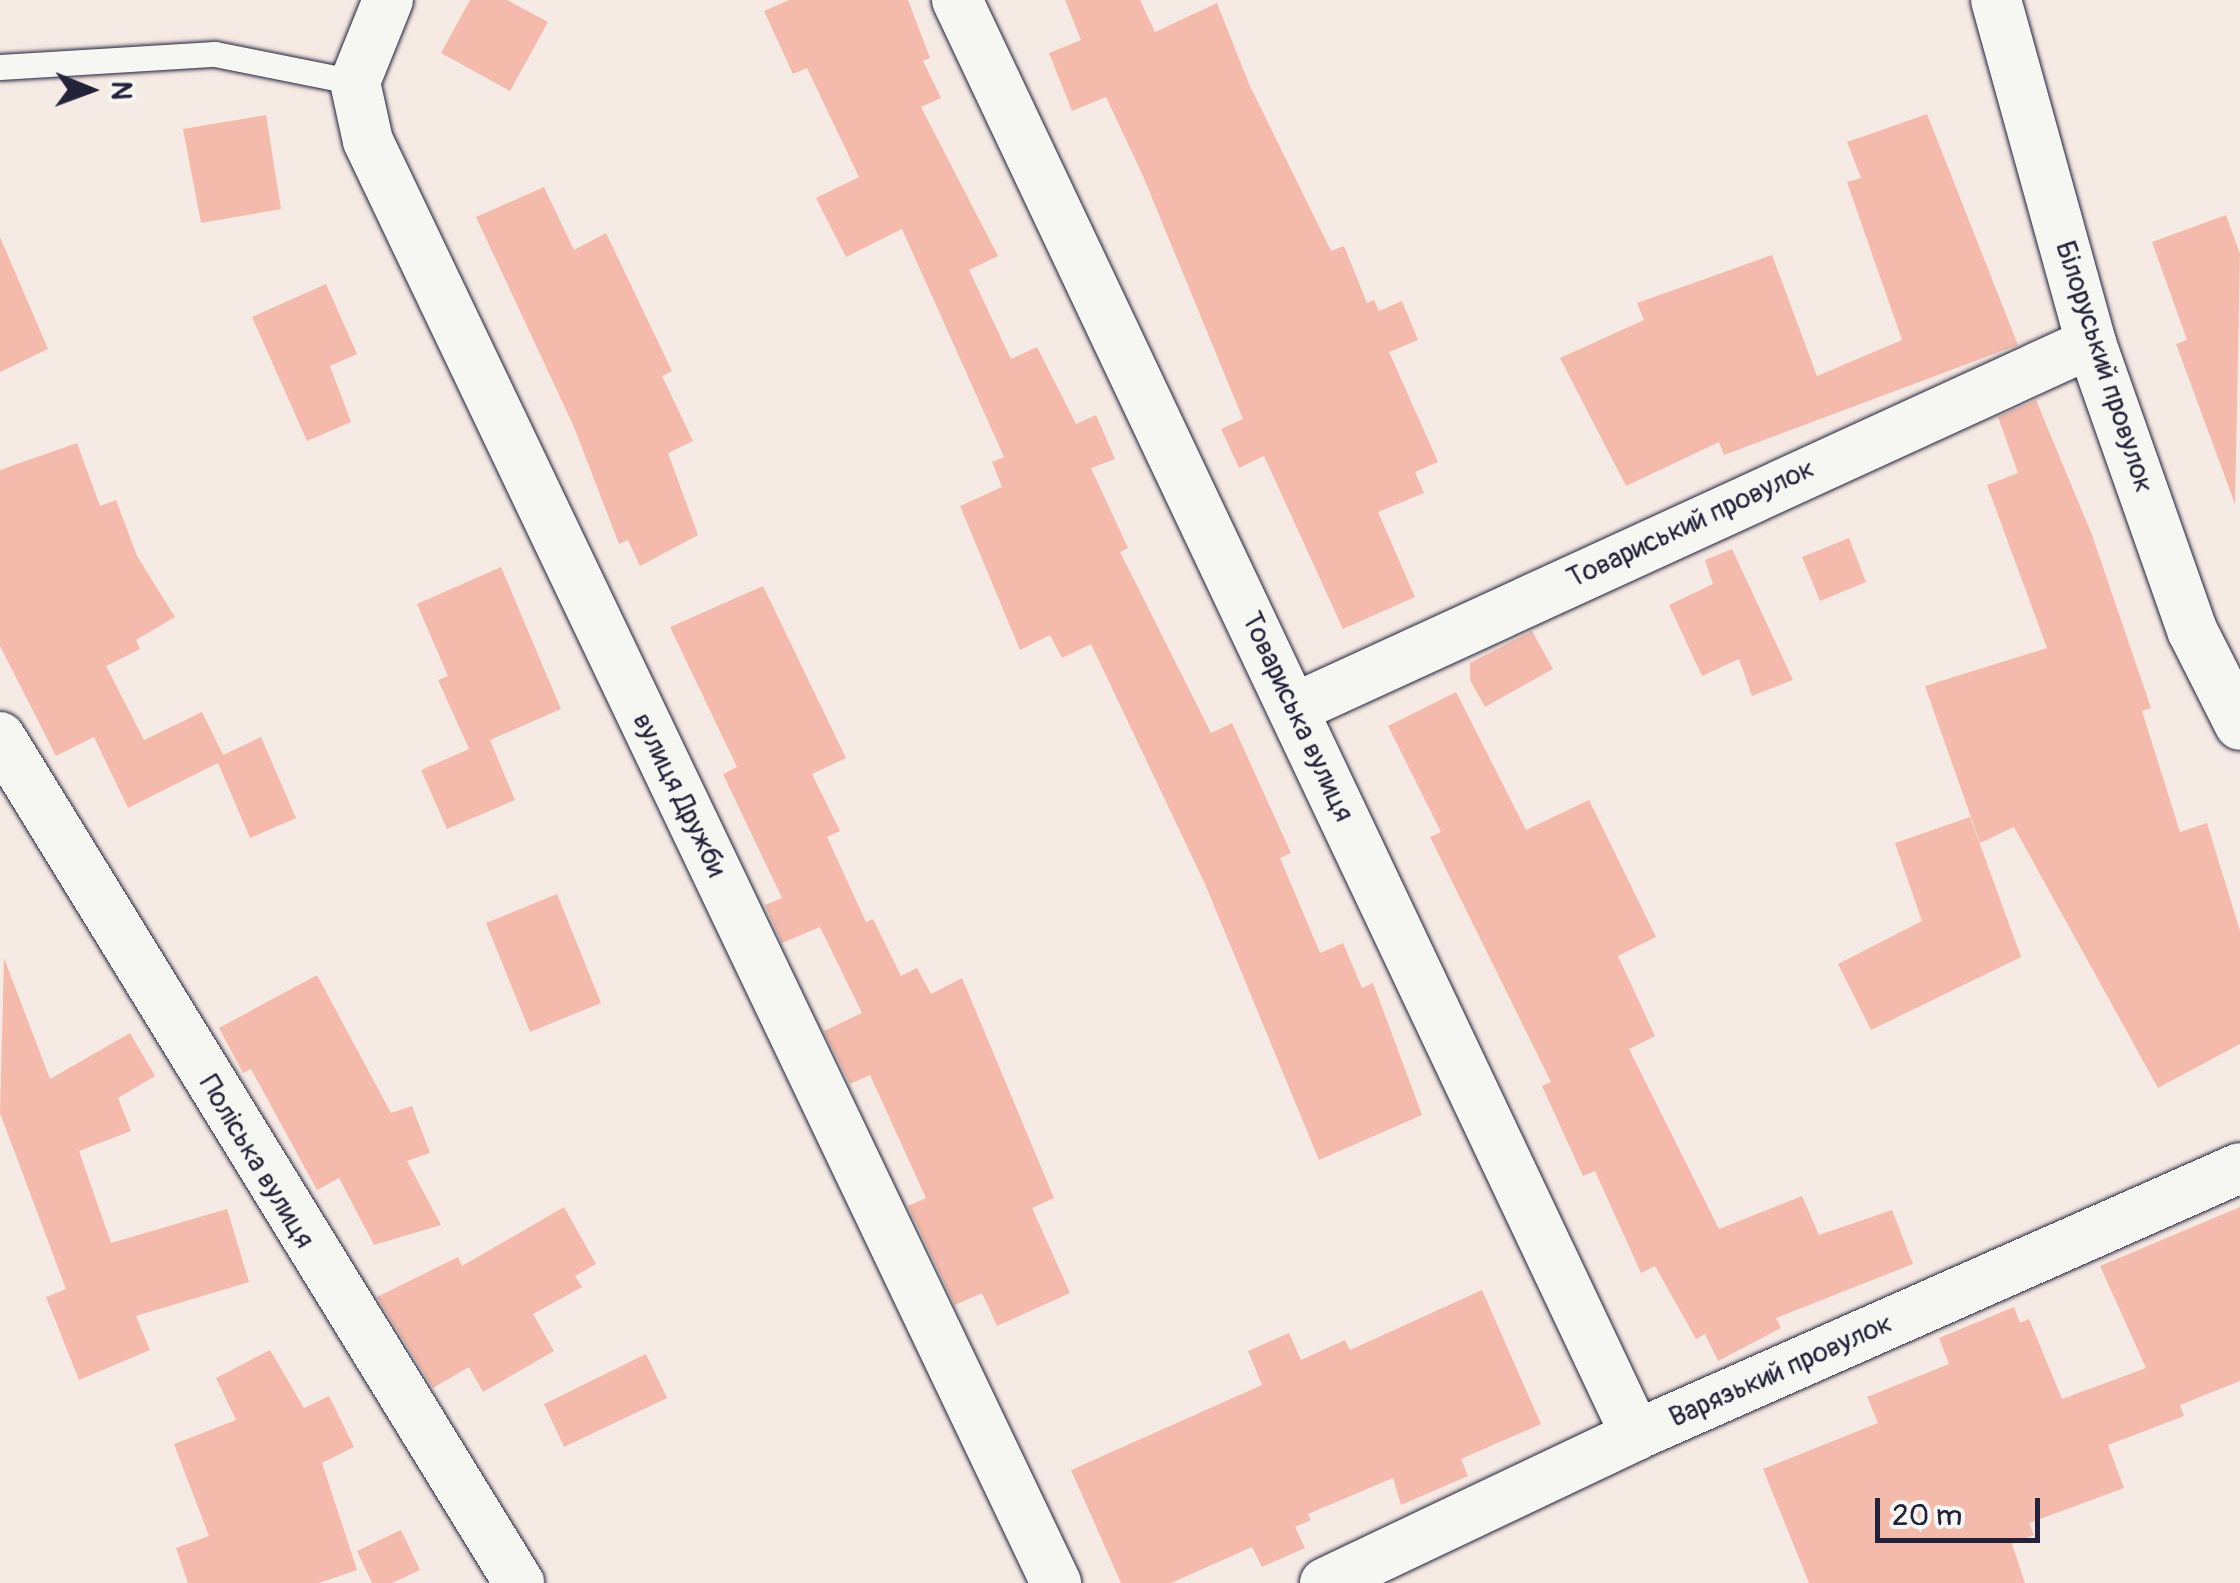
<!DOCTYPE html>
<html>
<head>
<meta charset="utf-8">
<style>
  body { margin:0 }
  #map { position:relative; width:2240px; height:1583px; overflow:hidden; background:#f6eae4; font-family:Pangolin,sans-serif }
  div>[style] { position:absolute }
  .building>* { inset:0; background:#f4bbac }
  .roads { filter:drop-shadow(0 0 2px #22223b) drop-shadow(0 0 2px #22223b) }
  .service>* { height:25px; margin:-12.5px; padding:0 12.5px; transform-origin:12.5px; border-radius:12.5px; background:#f6f6f2 }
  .minor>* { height:50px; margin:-25px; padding:0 25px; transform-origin:25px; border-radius:25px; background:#f6f6f2 }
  span { translate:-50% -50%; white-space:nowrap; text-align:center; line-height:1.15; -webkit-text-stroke:8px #f6f6f2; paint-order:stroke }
  .street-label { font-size:28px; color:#22223b }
  .north { position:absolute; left:40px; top:40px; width:100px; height:100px; -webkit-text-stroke:8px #f6f6f2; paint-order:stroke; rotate:91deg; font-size:28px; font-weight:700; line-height:40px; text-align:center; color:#22223b }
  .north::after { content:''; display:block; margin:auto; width:35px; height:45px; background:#22223b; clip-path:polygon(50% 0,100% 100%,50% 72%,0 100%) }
  .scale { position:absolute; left:1875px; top:1498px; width:165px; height:45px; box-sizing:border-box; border:5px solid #22223b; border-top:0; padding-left:12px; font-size:30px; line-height:35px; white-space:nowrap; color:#22223b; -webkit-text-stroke:8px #f6f6f2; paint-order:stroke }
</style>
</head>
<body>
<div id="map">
  <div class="building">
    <i style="clip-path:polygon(470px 0,507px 0,548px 22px,510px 91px,441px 53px)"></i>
    <i style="clip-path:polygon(789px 0,908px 0,930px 58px,923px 61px,941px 98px,921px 107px,998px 256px,969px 270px,1011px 359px,1037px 347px,1076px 424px,1096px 415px,1115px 459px,1091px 468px,1128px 548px,1120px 552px,1211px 733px,1232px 723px,1291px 853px,1280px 858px,1320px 953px,1343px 943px,1362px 988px,1373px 983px,1422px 1115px,1319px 1160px,1205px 884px,1091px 644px,1062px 658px,1050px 635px,1020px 650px,960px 506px,1002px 487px,992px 462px,1004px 457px,902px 229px,846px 257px,816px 198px,859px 177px,807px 68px,793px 74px,764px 11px)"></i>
    <i style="clip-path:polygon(1065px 0,1140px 0,1155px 32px,1217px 3px,1249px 84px,1331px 251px,1344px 246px,1367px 303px,1374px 300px,1379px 311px,1402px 301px,1418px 340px,1389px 352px,1438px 462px,1415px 472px,1424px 493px,1378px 512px,1415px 597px,1343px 629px,1264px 456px,1239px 468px,1221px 429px,1243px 419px,1143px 176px,1106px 97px,1072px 111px,1049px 53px,1081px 40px)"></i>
    <i style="clip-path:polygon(1927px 114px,2018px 345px,1724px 455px,1719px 442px,1626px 486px,1560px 358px,1644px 320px,1637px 303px,1772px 255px,1817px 376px,1902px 340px,1847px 182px,1861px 178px,1847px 142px)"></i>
    <i style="clip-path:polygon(266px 115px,281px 209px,201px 223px,183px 129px)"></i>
    <i style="clip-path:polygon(544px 187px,574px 250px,606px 233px,672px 371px,662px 376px,693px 441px,668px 453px,698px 535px,640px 566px,628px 540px,619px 544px,574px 427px,476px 217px)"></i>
    <i style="clip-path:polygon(2226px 215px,2240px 254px,2235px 504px,2176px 344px,2187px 340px,2152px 242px)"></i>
    <i style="clip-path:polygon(0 237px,48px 349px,0 372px)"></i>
    <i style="clip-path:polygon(326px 284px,357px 354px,330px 366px,351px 422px,307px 441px,252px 317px)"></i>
    <i style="clip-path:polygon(2036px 400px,2092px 535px,2151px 708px,2142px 711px,2180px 832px,2207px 823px,2240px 931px,2240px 1044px,2158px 1088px,2014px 827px,1980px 843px,1925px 686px,2047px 648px,1987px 485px,2018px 473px,1998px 417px)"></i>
    <i style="clip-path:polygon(77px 443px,100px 506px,116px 500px,137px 556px,175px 617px,136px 640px,140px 649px,106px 666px,144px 740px,202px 712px,223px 755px,261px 737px,296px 818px,250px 838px,218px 763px,128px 808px,94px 737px,56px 756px,0 646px,0 470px)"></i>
    <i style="clip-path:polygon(1849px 538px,1866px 582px,1820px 601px,1802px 557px)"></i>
    <i style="clip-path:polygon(1732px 549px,1793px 680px,1752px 696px,1739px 659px,1702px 676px,1669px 605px,1713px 584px,1705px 560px)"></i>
    <i style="clip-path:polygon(501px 567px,561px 709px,490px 740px,515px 800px,447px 829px,421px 770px,469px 749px,438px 680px,448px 676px,417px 604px)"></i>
    <i style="clip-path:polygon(763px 586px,846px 758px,812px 774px,840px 831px,827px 837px,866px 922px,873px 919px,901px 976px,917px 968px,931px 994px,962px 978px,1054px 1198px,1032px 1208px,1070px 1293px,997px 1326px,982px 1293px,955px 1305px,908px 1206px,926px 1198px,870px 1075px,850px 1084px,824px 1031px,862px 1013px,820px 927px,782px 943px,779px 936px,765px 905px,782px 898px,723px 774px,737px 767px,670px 627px)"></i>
    <i style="clip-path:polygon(1532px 631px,1553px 669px,1485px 707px,1470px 680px,1470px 663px)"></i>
    <i style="clip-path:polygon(1456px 692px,1526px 830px,1589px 800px,1656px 937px,1618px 956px,1655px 1036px,1629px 1049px,1719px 1229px,1802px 1196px,1819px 1235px,1892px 1210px,1913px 1264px,1776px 1318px,1781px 1328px,1718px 1361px,1705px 1334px,1696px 1339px,1655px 1266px,1641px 1273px,1595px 1171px,1583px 1176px,1542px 1086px,1551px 1082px,1430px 837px,1441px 832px,1388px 726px)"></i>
    <i style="clip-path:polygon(1970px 817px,2021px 957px,1871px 1030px,1838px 964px,1922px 921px,1895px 843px)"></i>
    <i style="clip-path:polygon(557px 894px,601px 1003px,530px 1032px,486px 923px)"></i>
    <i style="clip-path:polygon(4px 958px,50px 1079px,130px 1033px,155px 1076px,118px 1098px,131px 1131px,79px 1151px,111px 1243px,227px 1209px,249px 1282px,136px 1316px,150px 1350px,79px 1380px,46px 1297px,66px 1289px,0 1113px)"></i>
    <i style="clip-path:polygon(317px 975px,391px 1113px,412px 1106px,430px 1153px,407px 1161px,441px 1225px,374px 1245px,339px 1178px,317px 1190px,251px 1069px,243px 1073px,219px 1028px)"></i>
    <i style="clip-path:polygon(564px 1207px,596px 1264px,575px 1276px,582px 1287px,533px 1314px,554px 1351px,483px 1392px,469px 1367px,433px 1388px,377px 1297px,458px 1257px,462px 1266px)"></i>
    <i style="clip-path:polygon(2240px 1207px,2240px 1381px,2180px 1405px,2184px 1416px,2108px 1445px,2124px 1488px,2029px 1523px,2034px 1535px,2012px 1544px,2025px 1583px,1809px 1583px,1763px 1469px,1878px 1423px,1867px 1397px,1949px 1364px,1939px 1338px,2014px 1307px,2020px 1323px,2029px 1319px,2062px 1399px,2146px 1368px,2100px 1266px)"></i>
    <i style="clip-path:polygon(1482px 1290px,1541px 1424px,1461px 1459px,1468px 1476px,1401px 1505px,1393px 1478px,1308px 1514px,1311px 1520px,1295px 1527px,1305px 1548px,1262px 1567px,1252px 1547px,1171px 1583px,1121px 1583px,1071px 1470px,1262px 1385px,1248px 1351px,1289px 1333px,1301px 1360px,1345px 1340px,1350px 1350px)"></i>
    <i style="clip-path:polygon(270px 1350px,304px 1408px,329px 1396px,354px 1447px,322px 1463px,357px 1570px,319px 1583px,188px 1583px,176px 1548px,209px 1536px,174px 1444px,236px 1420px,216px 1378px)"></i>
    <i style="clip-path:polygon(646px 1354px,667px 1398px,564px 1447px,544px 1404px)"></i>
    <i style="clip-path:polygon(401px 1530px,420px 1570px,392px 1583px,372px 1583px,357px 1551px)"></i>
  </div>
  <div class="roads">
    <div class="service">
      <i style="left:0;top:67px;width:215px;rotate:-3.5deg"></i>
      <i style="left:215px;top:54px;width:143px;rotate:11.3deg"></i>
    </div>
    <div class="minor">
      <i style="left:388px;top:0;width:88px;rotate:111.9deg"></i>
      <i style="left:355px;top:82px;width:60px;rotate:77.6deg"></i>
      <i style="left:368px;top:141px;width:1598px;rotate:64.49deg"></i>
      <i style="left:957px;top:0;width:1588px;rotate:64.68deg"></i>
      <i style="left:1996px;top:0;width:356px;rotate:74.5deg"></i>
      <i style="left:2091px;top:343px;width:306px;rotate:70.6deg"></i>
      <i style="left:2193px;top:632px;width:104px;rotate:63.2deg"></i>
      <i style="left:1293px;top:709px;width:878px;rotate:-24.64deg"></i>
      <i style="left:0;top:737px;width:993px;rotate:58.47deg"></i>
      <i style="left:1325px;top:1583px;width:344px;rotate:-25.4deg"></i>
      <i style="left:1636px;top:1435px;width:660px;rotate:-23.85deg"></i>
    </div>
  </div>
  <div class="street-label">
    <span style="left:2104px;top:367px;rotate:72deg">Білоруський провулок</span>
    <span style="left:1691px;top:524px;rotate:-25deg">Товариський провулок</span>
    <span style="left:1297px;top:717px;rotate:65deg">Товариська вулиця</span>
    <span style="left:679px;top:795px;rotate:64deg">вулиця Дружби</span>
    <span style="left:256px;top:1162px;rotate:59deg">Поліська вулиця</span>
    <span style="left:1781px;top:1371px;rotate:-24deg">Варязький провулок</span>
  </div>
  <div class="north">N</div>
  <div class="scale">20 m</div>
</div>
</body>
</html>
